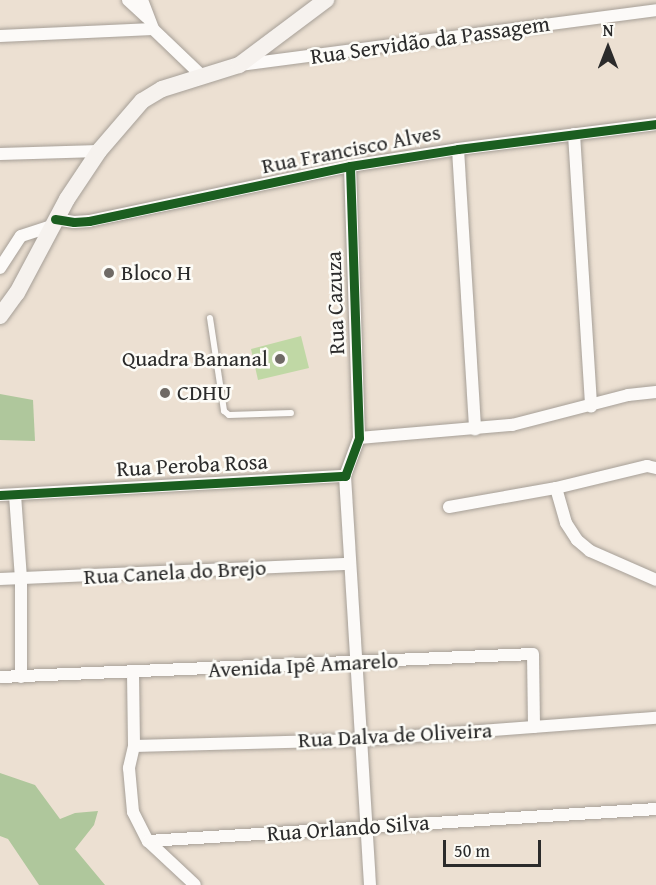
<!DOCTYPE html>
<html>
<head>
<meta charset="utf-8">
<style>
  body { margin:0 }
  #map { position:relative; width:656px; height:885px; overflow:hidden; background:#ece0d2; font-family:"Gentium Book Plus",serif }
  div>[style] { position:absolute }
  .green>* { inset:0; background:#c0d8a5 }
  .forest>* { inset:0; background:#afc79c }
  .roads { filter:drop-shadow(0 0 2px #a69f97) drop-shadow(0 0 2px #a69f97) }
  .lane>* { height:6px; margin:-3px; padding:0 3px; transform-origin:3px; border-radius:3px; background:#fcfaf8 }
  .street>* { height:12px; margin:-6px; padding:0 6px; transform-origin:6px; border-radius:6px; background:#fcfaf8 }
  .secondary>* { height:16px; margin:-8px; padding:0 8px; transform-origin:8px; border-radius:8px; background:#f6f2ee }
  .cycleway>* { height:9px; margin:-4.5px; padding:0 4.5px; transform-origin:4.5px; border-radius:4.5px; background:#1b5e20 }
  .dots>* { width:16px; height:16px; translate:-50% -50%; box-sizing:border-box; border:3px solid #fdfcf7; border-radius:50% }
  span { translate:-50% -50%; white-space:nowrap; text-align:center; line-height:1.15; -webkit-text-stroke:5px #fdfcf7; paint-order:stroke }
  .street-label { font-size:22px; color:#2b2b2b }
  .poi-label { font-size:22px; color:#2b2b2b }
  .left { translate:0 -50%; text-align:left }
  .right { translate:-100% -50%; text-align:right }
  .north { position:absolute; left:578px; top:18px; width:60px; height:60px; -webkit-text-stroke:4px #fdfcf7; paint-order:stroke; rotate:0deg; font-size:16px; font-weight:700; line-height:24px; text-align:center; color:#2b2b2b }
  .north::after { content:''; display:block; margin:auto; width:21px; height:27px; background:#2b2b2b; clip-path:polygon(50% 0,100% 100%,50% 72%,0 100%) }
  .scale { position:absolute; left:443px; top:840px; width:98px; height:27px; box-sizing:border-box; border:3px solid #2b2b2b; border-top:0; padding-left:8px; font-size:18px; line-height:21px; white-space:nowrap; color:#2b2b2b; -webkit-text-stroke:4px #fdfcf7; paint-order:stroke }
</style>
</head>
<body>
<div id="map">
  <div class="green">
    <i style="clip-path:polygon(301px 336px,309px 368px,258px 380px,251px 349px)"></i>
  </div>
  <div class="forest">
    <i style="clip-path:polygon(0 394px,33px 400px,35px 441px,0 440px)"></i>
    <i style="clip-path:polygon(0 773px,35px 785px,60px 819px,75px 813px,98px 811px,94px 825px,75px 849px,105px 885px,39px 885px,8px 839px,0 836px)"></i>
  </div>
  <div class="roads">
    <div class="lane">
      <i style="left:210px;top:318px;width:94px;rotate:81.4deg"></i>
      <i style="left:224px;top:411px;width:6px;rotate:39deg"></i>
      <i style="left:229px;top:415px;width:62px;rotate:-1.8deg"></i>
    </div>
    <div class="street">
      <i style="left:128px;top:0;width:26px;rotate:43deg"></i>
      <i style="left:142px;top:0;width:31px;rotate:69deg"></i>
      <i style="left:153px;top:29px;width:66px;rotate:43.8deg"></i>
      <i style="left:0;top:36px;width:153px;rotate:-2.6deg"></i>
      <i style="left:240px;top:65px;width:420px;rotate:-7.5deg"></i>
      <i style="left:574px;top:134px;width:273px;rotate:86.4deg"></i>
      <i style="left:458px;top:149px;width:281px;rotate:86.5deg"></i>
      <i style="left:0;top:154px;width:99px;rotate:-1.7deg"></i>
      <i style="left:55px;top:219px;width:19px;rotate:9deg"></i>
      <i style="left:74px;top:222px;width:15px;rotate:-4deg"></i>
      <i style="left:89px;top:221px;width:267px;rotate:-11.9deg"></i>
      <i style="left:350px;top:166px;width:109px;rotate:-8.9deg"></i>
      <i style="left:458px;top:149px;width:200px;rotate:-7.2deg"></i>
      <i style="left:0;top:268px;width:38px;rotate:-57deg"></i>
      <i style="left:21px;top:236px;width:33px;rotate:-18deg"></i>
      <i style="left:359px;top:438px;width:154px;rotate:-4.9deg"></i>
      <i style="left:512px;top:425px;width:120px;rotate:-14.5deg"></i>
      <i style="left:628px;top:395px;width:28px;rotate:-6deg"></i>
      <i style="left:345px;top:476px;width:410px;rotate:86.5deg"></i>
      <i style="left:556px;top:488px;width:36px;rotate:74deg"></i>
      <i style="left:566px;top:523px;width:20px;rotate:57deg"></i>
      <i style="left:577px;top:540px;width:17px;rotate:40deg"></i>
      <i style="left:590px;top:551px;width:72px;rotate:23.7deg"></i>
      <i style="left:0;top:495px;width:346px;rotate:-3.2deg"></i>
      <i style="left:345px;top:476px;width:40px;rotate:-69.8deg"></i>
      <i style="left:359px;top:438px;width:272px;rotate:-91.9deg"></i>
      <i style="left:15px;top:495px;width:84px;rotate:85.9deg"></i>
      <i style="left:21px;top:579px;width:98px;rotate:90deg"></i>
      <i style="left:449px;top:507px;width:109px;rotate:-10.1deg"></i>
      <i style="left:556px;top:488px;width:94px;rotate:-13.6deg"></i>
      <i style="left:647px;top:466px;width:9px;rotate:13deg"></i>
      <i style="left:0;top:579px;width:350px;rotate:-2.5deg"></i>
      <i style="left:133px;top:673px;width:73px;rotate:89.2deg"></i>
      <i style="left:134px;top:746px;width:23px;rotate:103deg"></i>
      <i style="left:129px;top:768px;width:44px;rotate:84.8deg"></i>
      <i style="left:133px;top:812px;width:33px;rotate:63deg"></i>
      <i style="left:148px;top:841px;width:64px;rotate:43.1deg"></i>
      <i style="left:0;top:677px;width:533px;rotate:-2.47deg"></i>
      <i style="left:533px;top:654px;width:73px;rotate:89.2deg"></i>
      <i style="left:134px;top:746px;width:227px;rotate:-1.5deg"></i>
      <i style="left:361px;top:740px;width:296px;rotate:-4.3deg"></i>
      <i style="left:148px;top:841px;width:509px;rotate:-3.6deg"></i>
    </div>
    <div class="secondary">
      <i style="left:0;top:316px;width:29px;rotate:-54deg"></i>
      <i style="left:17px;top:293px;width:106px;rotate:-62deg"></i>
      <i style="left:67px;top:199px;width:58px;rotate:-56.3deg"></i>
      <i style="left:99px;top:151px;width:66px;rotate:-49.3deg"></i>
      <i style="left:142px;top:101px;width:23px;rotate:-31deg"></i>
      <i style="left:162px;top:89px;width:81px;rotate:-17.3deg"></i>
      <i style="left:239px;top:65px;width:109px;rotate:-36.8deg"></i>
    </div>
  </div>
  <div class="cycleway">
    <i style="left:55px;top:219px;width:19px;rotate:9deg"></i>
    <i style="left:74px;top:222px;width:15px;rotate:-4deg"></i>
    <i style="left:89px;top:221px;width:267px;rotate:-11.9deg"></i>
    <i style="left:350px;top:166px;width:109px;rotate:-8.9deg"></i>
    <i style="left:458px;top:149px;width:200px;rotate:-7.2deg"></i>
    <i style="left:0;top:495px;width:346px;rotate:-3.2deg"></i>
    <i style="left:345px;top:476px;width:40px;rotate:-69.8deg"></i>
    <i style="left:359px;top:438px;width:272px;rotate:-91.9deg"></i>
  </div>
  <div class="dots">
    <i style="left:109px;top:273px;background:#6f6a65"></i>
    <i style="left:280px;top:359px;background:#6f6a65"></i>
    <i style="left:165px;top:393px;background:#6f6a65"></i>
  </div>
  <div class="street-label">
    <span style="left:430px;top:40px;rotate:-8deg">Rua Servidão da Passagem</span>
    <span style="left:351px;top:149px;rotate:-11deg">Rua Francisco Alves</span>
    <span style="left:335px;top:303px;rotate:-92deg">Rua Cazuza</span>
    <span style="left:192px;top:465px;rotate:-3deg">Rua Peroba Rosa</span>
    <span style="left:175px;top:572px;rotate:-3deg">Rua Canela do Brejo</span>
    <span style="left:303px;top:665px;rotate:-3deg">Avenida Ipê Amarelo</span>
    <span style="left:395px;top:735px;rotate:-3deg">Rua Dalva de Oliveira</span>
    <span style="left:348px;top:828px;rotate:-4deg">Rua Orlando Silva</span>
  </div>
  <div class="poi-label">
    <span class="left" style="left:121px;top:273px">Bloco H</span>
    <span class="right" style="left:268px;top:359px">Quadra Bananal</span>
    <span class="left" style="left:177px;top:393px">CDHU</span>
  </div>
  <div class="north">N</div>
  <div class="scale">50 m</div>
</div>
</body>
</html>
